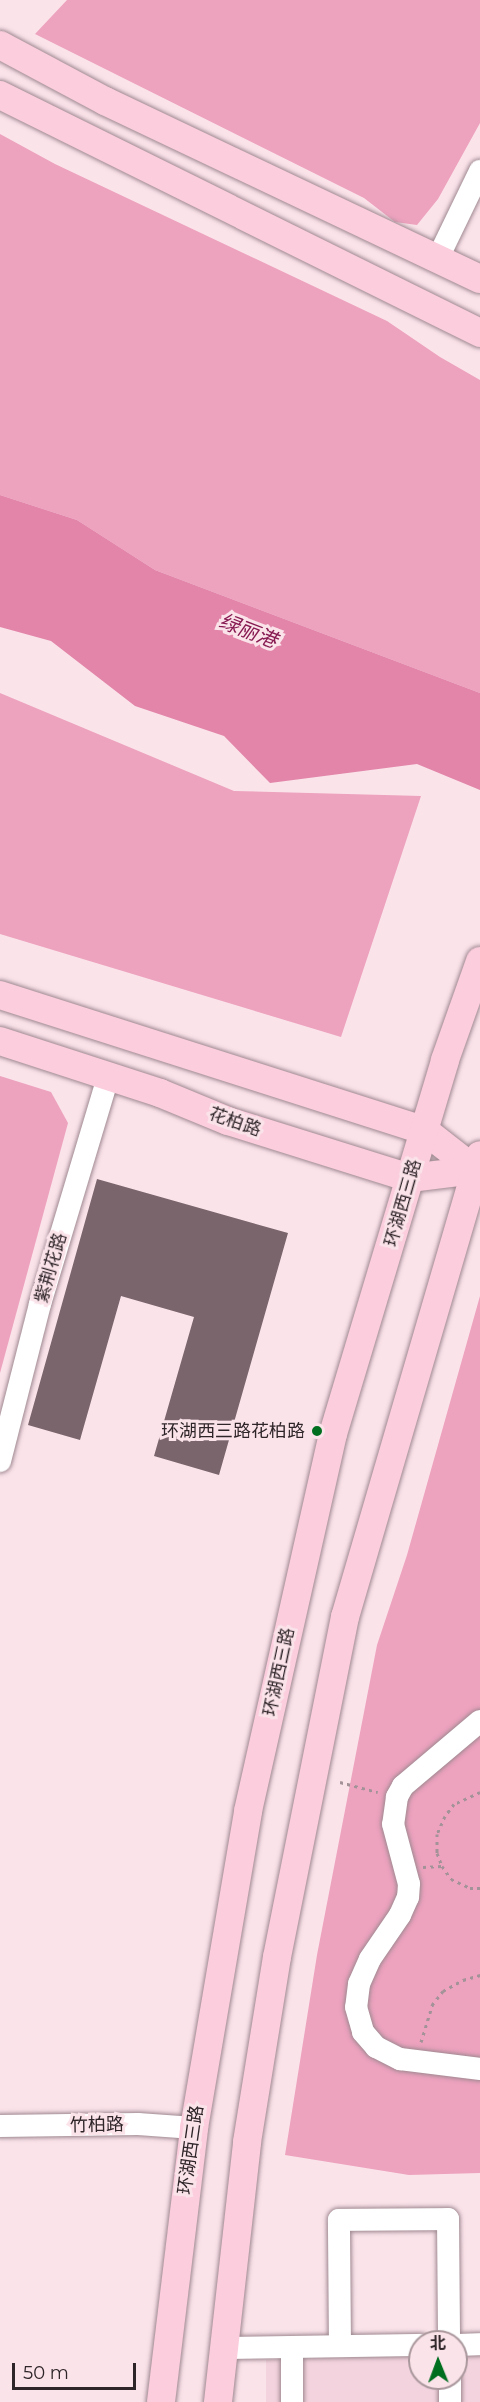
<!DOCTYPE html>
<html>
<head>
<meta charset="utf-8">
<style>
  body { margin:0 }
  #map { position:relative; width:480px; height:2402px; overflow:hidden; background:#fbe3ea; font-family:Montserrat,"Noto Sans SC",sans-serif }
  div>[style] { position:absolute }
  .built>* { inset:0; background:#f3d3de }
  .green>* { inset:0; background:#eda2be }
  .water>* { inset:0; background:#e285a9 }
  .building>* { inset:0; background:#79656b }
  .path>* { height:3px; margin-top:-1.5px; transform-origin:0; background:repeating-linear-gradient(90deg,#a39297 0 3px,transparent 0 7.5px) }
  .roads { filter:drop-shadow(0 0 2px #9f8991) drop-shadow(0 0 2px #9f8991) }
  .minor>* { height:22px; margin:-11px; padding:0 11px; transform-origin:11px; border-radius:11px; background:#fff }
  .major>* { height:28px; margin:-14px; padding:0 14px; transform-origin:14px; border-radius:14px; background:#fbcddd }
  .dots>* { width:16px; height:16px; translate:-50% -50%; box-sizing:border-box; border:3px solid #fbe3ea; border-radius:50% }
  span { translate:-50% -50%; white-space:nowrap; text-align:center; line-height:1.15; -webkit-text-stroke:6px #fbe3ea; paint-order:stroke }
  .street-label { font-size:18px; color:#2e2528 }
  .poi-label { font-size:18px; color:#2e2528 }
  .right { translate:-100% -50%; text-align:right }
  .water-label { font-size:20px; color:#871a51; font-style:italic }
  .north { position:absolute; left:408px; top:2330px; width:60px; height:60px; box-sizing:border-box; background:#fbe3ea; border:2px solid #a9979c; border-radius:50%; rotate:359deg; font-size:16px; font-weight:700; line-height:24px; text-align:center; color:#2e2528 }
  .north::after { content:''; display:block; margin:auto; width:21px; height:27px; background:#006e1f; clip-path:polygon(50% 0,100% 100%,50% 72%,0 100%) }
  .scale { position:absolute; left:12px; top:2363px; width:124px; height:27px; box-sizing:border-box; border:3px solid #2e2528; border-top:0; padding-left:8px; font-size:18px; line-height:21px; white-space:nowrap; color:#2e2528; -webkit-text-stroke:4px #fbe3ea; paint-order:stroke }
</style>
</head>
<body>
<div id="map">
  <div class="built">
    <i style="clip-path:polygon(456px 2353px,480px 2353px,480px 2402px,266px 2402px,266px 2360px,420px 2355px,420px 2378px,456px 2378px)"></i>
  </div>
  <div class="green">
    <i style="clip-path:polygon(67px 0,480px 0,480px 123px,438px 199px,417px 225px,395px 222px,364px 198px,35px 34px)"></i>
    <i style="clip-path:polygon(0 134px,55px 164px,387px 321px,440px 357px,480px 380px,480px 693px,155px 570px,77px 520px,0 495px)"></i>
    <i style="clip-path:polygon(0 693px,234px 791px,421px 796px,341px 1037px,0 934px)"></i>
    <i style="clip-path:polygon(0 1076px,51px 1092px,68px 1123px,0 1373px)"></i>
    <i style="clip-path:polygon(480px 1296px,480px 2173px,409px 2175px,285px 2155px,317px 1955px,377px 1645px,407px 1555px)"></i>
  </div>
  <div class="water">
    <i style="clip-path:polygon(0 495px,77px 520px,155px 570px,480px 693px,480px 790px,417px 764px,270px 783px,224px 736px,135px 706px,51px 641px,0 627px)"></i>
  </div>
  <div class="building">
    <i style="clip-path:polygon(97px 1179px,288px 1233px,219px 1475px,154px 1456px,194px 1317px,121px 1296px,80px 1440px,28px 1425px)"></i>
  </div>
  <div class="path">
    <i style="left:340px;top:1782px;width:39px;rotate:15deg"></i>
    <i style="left:480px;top:1792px;width:29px;rotate:155deg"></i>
    <i style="left:454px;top:1804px;width:15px;rotate:127deg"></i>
    <i style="left:445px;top:1816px;width:20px;rotate:114deg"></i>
    <i style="left:437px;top:1834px;width:19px;rotate:90deg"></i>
    <i style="left:437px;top:1853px;width:14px;rotate:69deg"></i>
    <i style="left:442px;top:1866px;width:16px;rotate:55deg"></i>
    <i style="left:451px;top:1879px;width:21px;rotate:25deg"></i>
    <i style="left:470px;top:1888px;width:10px"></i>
    <i style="left:423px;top:1867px;width:19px;rotate:-3deg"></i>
    <i style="left:421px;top:2042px;width:39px;rotate:-73deg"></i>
    <i style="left:432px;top:2005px;width:18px;rotate:-52deg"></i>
    <i style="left:443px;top:1991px;width:23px;rotate:-29deg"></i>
    <i style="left:463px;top:1980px;width:18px;rotate:-16deg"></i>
  </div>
  <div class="roads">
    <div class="minor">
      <i style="left:437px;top:260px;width:99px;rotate:-64.2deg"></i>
      <i style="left:0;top:1461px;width:162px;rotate:-75.7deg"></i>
      <i style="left:40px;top:1304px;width:237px;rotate:-73.3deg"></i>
      <i style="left:480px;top:1721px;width:101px;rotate:139.8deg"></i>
      <i style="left:403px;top:1786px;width:13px;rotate:119deg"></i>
      <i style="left:397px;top:1797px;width:27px;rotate:98deg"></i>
      <i style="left:393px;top:1824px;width:62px;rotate:75.1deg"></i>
      <i style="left:409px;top:1884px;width:13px;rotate:94deg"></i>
      <i style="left:408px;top:1897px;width:20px;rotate:114deg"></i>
      <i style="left:400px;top:1915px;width:53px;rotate:124.3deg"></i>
      <i style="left:370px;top:1959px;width:27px;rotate:114deg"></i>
      <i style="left:359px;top:1984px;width:23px;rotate:97deg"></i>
      <i style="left:356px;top:2007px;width:26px;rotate:74deg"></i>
      <i style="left:363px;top:2032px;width:20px;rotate:49deg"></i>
      <i style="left:376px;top:2047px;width:27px;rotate:27deg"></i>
      <i style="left:400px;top:2059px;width:81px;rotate:7.1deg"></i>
      <i style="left:0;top:2126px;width:138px;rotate:-0.8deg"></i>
      <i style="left:138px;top:2124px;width:56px;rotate:4.1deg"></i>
      <i style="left:456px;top:2345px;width:24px;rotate:-2deg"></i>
      <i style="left:340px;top:2346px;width:126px;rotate:-90.5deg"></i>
      <i style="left:339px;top:2220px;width:109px;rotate:-0.5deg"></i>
      <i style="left:448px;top:2219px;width:123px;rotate:89.5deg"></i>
      <i style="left:292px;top:2347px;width:55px;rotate:90deg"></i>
      <i style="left:223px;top:2348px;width:197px;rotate:-0.9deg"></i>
      <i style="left:450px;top:2378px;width:24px;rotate:90deg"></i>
    </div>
    <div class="major">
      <i style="left:0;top:45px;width:119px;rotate:28.1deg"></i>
      <i style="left:105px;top:101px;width:415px;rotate:25.4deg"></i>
      <i style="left:0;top:95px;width:536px;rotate:26.37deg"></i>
      <i style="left:0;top:995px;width:445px;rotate:17.7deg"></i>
      <i style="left:424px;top:1130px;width:65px;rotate:38.1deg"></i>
      <i style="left:0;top:1041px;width:168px;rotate:18deg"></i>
      <i style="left:160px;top:1093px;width:74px;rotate:22.4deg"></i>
      <i style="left:228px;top:1121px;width:191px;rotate:17.4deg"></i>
      <i style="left:410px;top:1178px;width:65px;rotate:-7deg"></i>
      <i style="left:161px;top:2402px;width:276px;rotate:-83.1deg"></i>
      <i style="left:194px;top:2128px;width:322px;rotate:-80.3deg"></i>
      <i style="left:248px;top:1811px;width:386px;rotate:-77.3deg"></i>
      <i style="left:333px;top:1434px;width:390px;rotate:-73.3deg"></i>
      <i style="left:445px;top:1060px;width:105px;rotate:-70.5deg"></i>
      <i style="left:218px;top:2402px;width:262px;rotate:-83.6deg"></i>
      <i style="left:247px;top:2142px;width:187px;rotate:-80.8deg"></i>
      <i style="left:277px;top:1957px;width:347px;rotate:-78.7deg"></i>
      <i style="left:345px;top:1617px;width:481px;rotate:-73.7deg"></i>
    </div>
  </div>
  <div class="dots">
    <i style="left:317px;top:1431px;background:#006e1f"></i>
  </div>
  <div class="street-label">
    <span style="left:235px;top:1122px;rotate:19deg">花柏路</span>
    <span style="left:403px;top:1203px;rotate:-74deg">环湖西三路</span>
    <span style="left:51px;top:1268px;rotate:-74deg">紫荆花路</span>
    <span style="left:279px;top:1672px;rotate:-78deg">环湖西三路</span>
    <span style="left:97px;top:2125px;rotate:-1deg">竹柏路</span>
    <span style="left:191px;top:2150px;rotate:-82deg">环湖西三路</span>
  </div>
  <div class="poi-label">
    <span class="right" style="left:305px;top:1431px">环湖西三路花柏路</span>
  </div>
  <div class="water-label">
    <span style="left:248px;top:631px;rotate:21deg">绿丽港</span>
  </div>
  <div class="north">北</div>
  <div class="scale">50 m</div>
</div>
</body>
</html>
